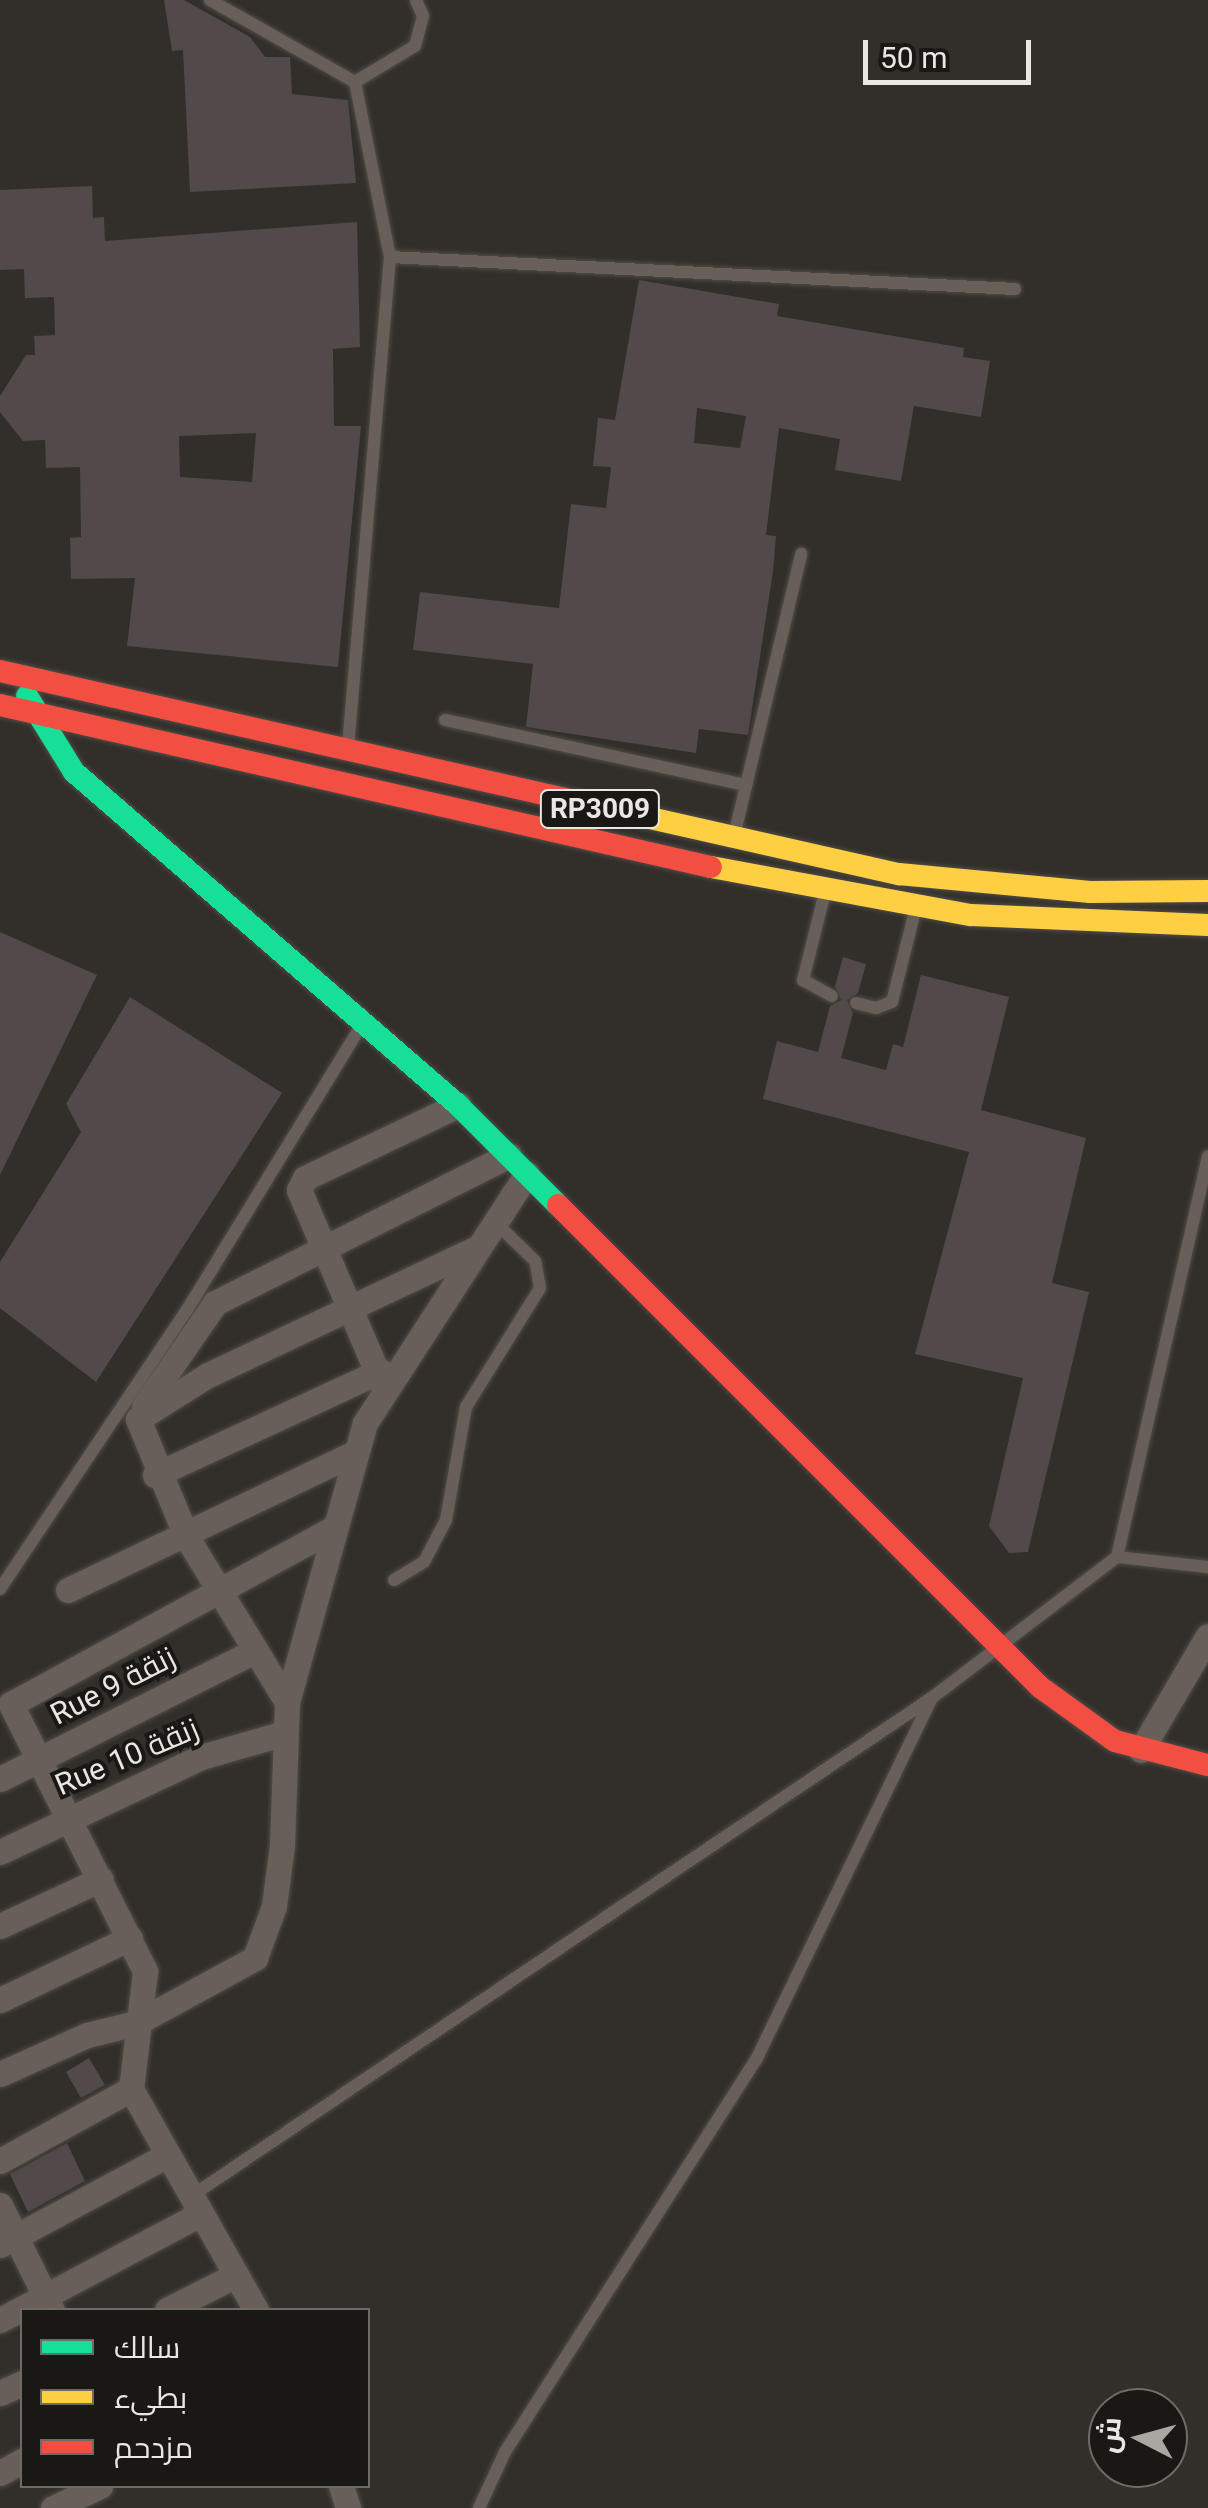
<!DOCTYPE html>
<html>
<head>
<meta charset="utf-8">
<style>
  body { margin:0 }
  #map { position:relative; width:1208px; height:2508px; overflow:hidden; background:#322f2a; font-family:Roboto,Cairo,sans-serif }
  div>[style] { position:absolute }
  .building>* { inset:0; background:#51494a }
  .roads { filter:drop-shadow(0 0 2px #4f4c48) drop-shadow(0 0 2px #4f4c48) }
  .lane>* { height:12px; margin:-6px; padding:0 6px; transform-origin:6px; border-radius:6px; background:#685f58 }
  .street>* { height:25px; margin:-12.5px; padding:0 12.5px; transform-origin:12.5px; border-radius:12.5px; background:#685f58 }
  .fast>* { height:22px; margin:-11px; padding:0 11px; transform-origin:11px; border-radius:11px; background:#16e098 }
  .slow>* { height:22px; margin:-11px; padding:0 11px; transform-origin:11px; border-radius:11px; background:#ffcf43 }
  .jam>* { height:22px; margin:-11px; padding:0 11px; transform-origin:11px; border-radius:11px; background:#f24e42 }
  span { translate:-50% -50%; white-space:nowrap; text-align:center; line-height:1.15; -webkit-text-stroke:8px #1a1814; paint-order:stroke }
  .shield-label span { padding:2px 8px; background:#1a1814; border:2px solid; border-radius:8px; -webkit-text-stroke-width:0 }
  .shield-label { font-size:28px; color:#eae7e2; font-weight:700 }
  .street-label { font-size:30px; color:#eae7e2 }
  .legend { position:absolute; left:20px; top:2308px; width:350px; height:180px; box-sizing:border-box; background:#1a1814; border:2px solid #6d6b66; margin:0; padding:12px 18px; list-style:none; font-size:30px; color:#eae7e2 }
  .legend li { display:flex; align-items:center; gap:20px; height:50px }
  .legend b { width:50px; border:2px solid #6d6b66 }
  .north { position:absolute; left:1088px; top:2388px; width:100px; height:100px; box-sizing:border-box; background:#1a1814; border:2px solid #6d6b66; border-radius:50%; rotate:276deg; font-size:28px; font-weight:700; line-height:40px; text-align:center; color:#eae7e2 }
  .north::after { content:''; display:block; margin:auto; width:35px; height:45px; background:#aaa7a2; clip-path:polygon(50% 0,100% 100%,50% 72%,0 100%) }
  .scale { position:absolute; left:863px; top:40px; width:168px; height:45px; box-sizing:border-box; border:5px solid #eae7e2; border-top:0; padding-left:12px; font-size:30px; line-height:35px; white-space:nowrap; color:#eae7e2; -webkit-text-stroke:8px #1a1814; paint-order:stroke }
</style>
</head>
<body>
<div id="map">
  <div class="building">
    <i style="clip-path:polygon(164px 0,184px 0,250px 37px,265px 57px,290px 57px,292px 94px,348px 100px,356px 183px,190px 192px,183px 50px,172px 51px)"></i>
    <i style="clip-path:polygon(evenodd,92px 186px,93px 218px,104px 217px,105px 241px,357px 222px,360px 347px,333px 349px,334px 426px,361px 426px,338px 667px,127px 646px,135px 578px,71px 579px,70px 538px,81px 537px,80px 467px,46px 468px,45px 440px,23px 441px,0 412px,0 396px,26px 355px,35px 355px,34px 336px,55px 335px,54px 297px,25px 298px,24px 269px,0 270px,0 190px,92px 186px,256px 433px,252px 482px,180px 477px,179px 436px,256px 433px)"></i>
    <i style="clip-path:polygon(evenodd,639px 280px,779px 304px,777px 316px,964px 348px,963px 357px,990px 361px,981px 417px,914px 406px,901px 481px,835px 470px,840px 439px,779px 428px,766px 535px,776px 536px,773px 571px,748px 735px,699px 729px,696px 753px,526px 727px,533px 664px,413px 650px,420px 592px,559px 608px,571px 504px,606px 508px,611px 467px,593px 466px,598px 418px,615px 420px,639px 280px,697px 408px,746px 416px,740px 448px,694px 443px,697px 408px)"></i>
    <i style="clip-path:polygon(0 932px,97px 975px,0 1175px)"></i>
    <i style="clip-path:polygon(843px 957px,866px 964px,858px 993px,847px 1000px,853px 1013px,841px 1058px,886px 1070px,893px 1044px,903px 1047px,921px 975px,1009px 997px,981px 1110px,1086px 1138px,1052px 1283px,1089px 1292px,1028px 1552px,1009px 1553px,989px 1526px,1023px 1378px,915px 1354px,969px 1152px,763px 1099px,777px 1041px,818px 1052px,830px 1006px,841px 1000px,835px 986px)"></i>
    <i style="clip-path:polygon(130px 997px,282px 1093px,96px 1382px,0 1308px,0 1262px,81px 1132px,66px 1104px)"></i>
    <i style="clip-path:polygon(89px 2058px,105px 2085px,81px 2098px,66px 2072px)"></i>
    <i style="clip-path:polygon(67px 2143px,85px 2181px,28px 2212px,10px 2174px)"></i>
  </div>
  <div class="roads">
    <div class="lane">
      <i style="left:210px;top:0;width:167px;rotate:29.5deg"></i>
      <i style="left:355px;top:82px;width:178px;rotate:78.7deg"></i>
      <i style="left:355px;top:82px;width:70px;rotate:-31deg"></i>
      <i style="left:415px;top:46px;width:31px;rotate:-75deg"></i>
      <i style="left:423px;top:16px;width:17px;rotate:-114deg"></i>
      <i style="left:445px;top:720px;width:308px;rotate:12.2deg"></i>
      <i style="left:348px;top:747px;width:492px;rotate:-85.1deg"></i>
      <i style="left:390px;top:257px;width:626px;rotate:2.93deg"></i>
      <i style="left:735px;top:832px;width:286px;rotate:-76.6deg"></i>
      <i style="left:824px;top:896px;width:87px;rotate:104deg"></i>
      <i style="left:803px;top:980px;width:33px;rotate:29deg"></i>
      <i style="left:856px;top:1003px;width:21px;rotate:14deg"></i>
      <i style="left:876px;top:1008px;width:17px;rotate:-21deg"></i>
      <i style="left:892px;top:1002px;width:94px;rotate:-75.8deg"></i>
      <i style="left:1117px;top:1557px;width:92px;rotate:6.3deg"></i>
      <i style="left:394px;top:1580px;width:35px;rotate:-31deg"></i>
      <i style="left:424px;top:1562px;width:47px;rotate:-62.4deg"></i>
      <i style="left:446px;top:1520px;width:115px;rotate:-80deg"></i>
      <i style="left:466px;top:1407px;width:140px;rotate:-58.1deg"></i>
      <i style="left:540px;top:1288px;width:27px;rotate:-100deg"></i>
      <i style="left:535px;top:1261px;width:56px;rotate:-135.7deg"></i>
      <i style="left:0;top:1589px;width:336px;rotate:-56.2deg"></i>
      <i style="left:187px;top:1310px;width:335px;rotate:-58.5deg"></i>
      <i style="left:190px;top:2197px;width:896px;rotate:-33.94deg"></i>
      <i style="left:933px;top:1697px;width:231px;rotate:-37.3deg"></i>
      <i style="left:1117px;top:1557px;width:411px;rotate:-77.2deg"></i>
      <i style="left:479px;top:2508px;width:62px;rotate:-65.1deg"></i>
      <i style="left:505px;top:2452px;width:465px;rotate:-57.4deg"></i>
      <i style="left:756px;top:2060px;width:400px;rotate:-64.1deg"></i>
    </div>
    <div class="street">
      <i style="left:383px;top:1386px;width:213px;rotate:-113.2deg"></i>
      <i style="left:299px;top:1190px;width:13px;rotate:-63deg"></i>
      <i style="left:305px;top:1178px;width:170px;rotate:-25.5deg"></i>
      <i style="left:144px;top:1406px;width:125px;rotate:-55.4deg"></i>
      <i style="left:215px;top:1303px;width:329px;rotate:-26.7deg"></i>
      <i style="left:155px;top:1475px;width:248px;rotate:-24.8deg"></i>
      <i style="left:68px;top:1590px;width:319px;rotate:-25.6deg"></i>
      <i style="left:287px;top:1702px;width:194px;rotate:-121.3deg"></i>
      <i style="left:186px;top:1536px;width:126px;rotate:-112.3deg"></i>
      <i style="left:138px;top:1419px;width:83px;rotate:-32.2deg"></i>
      <i style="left:208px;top:1375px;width:293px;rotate:-25.3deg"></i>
      <i style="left:1141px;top:1750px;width:132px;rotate:-59.6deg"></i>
      <i style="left:0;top:1779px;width:284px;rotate:-26.7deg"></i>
      <i style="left:0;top:1852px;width:222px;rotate:-25.3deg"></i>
      <i style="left:201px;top:1757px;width:86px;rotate:-16.1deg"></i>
      <i style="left:0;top:1926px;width:111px;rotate:-25deg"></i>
      <i style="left:0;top:2000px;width:144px;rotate:-25.5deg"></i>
      <i style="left:0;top:2074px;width:95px;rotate:-24.1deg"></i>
      <i style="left:87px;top:2035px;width:50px;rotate:-13.8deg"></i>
      <i style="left:136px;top:2023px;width:136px;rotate:-28.6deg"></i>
      <i style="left:255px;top:1958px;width:55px;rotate:-69.9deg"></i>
      <i style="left:274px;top:1906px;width:62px;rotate:-82.5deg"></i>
      <i style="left:282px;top:1845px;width:143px;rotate:-88deg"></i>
      <i style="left:287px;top:1702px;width:290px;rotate:-74.4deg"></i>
      <i style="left:365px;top:1423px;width:297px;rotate:-57deg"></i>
      <i style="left:0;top:2161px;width:149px;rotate:-28.8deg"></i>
      <i style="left:0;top:2205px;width:117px;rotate:63.7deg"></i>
      <i style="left:0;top:2245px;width:190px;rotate:-28.3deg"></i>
      <i style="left:167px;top:2310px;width:77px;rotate:-26.9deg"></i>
      <i style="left:256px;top:2310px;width:254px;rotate:-119.5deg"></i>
      <i style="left:131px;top:2089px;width:119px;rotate:-83.2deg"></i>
      <i style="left:145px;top:1971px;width:299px;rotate:-116.7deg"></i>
      <i style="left:11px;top:1704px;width:370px;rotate:-28.6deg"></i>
      <i style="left:0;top:2320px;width:226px;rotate:-27.9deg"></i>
      <i style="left:0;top:2393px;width:24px;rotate:-24deg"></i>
      <i style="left:0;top:2473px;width:25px;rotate:-29deg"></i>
      <i style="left:341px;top:2486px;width:23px;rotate:72deg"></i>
      <i style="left:53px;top:2508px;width:52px;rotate:-25.1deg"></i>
    </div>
    <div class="fast">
      <i style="left:27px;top:696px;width:89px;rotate:58.3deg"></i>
      <i style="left:74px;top:772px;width:508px;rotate:40.93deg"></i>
      <i style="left:458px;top:1105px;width:141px;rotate:45deg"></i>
    </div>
    <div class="slow">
      <i style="left:592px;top:805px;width:315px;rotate:12.7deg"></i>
      <i style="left:899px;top:874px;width:192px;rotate:5.4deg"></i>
      <i style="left:1090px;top:892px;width:118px;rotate:-0.5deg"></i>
      <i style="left:711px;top:867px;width:264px;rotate:10.5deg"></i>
      <i style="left:971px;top:915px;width:237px;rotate:2.4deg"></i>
    </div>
    <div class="jam">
      <i style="left:0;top:671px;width:607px;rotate:12.75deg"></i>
      <i style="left:0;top:705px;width:729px;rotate:12.84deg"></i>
      <i style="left:558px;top:1205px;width:682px;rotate:45deg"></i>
      <i style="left:1040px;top:1687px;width:92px;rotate:35.8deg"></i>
      <i style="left:1115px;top:1741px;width:96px;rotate:14.5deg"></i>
    </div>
  </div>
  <div class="shield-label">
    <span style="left:600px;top:809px">RP3009</span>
  </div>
  <div class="street-label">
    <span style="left:113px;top:1686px;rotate:-27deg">Rue 9 زنقة</span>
    <span style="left:127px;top:1757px;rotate:-23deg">Rue 10 زنقة</span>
  </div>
  <ul class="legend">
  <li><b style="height:12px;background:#16e098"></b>سالك</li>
  <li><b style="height:12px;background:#ffcf43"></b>بطيء</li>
  <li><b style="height:12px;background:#f24e42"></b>مزدحم</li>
  </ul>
  <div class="north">ش</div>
  <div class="scale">50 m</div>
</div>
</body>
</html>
